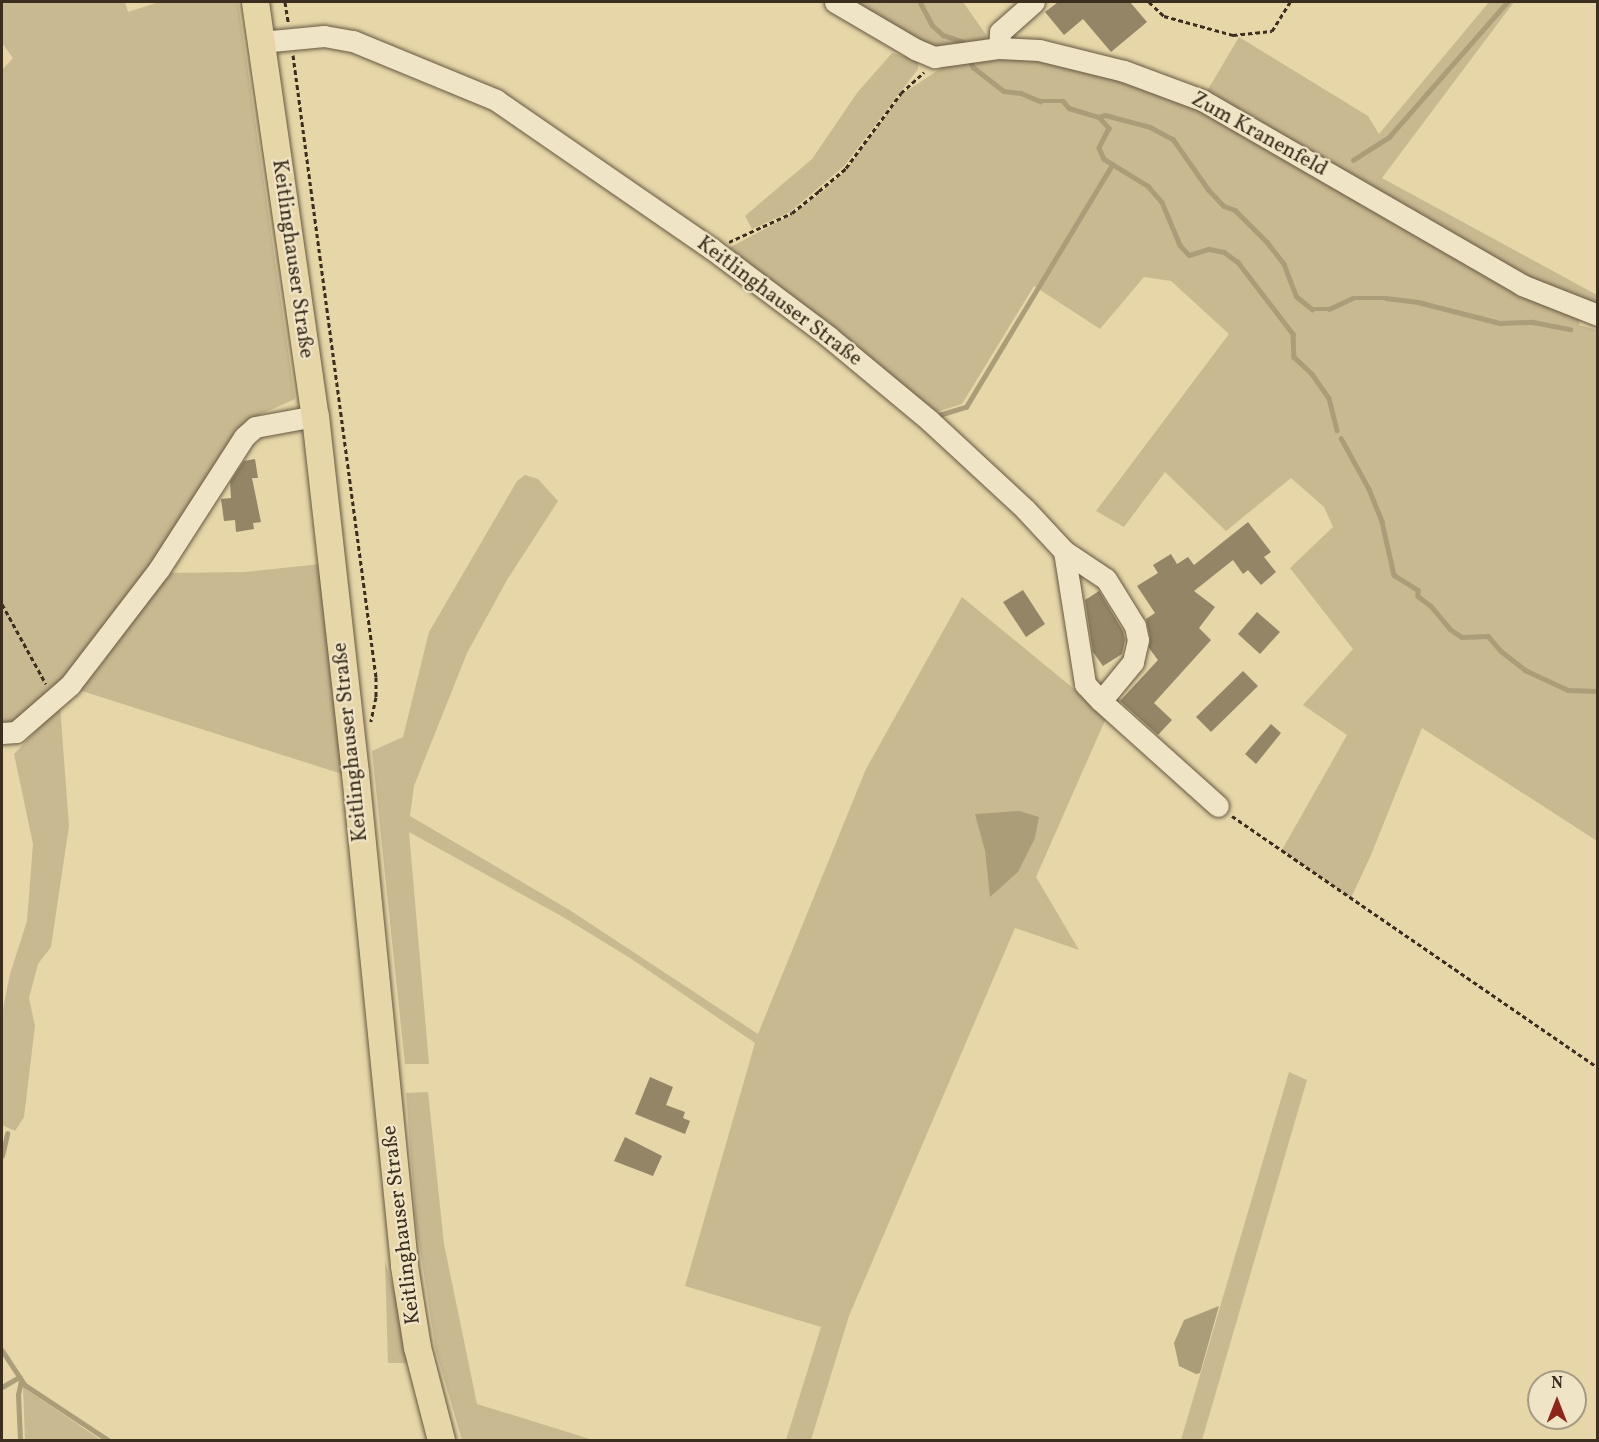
<!DOCTYPE html>
<html>
<head>
<meta charset="utf-8">
<style>
  body { margin:0 }
  #map { position:relative; width:1599px; height:1442px; overflow:hidden; background:#e6d6a8; font-family:Vollkorn,serif }
  div>[style] { position:absolute }
  .green>* { inset:0; background:#c9b991 }
  .water>* { inset:0; background:#ac9d79 }
  .stream>* { height:4.5px; margin:-2.25px; padding:0 2.25px; transform-origin:2.25px; border-radius:2.25px; background:#ac9d79 }
  .building>* { inset:0; background:#948566 }
  .path>* { height:3px; margin-top:-1.5px; transform-origin:0; background:repeating-linear-gradient(90deg,#3c2e1e 0 4.5px,transparent 0 7.5px) }
  .roads { filter:drop-shadow(0 0 2px #665840) drop-shadow(0 0 2px #665840) }
  .minor>* { height:21px; margin:-10.5px; padding:0 10.5px; transform-origin:10.5px; border-radius:10.5px; background:#efe4c6 }
  .major>* { height:27px; margin:-13.5px; padding:0 13.5px; transform-origin:13.5px; border-radius:13.5px; background:#e6d6a8 }
  span { translate:-50% -50%; white-space:nowrap; text-align:center; line-height:1.15; -webkit-text-stroke:4.5px #efe4c6; paint-order:stroke }
  .street-label { font-size:21px; color:#3c2e1e }
  .frame { position:absolute; inset:0; border:3px solid #3c2e1e; pointer-events:none }
  .north { position:absolute; left:1527px; top:1370px; width:60px; height:60px; box-sizing:border-box; background:#efe4c6; border:2px solid #a79b83; border-radius:50%; rotate:0deg; font-size:16px; font-weight:700; line-height:24px; text-align:center; color:#3c2e1e }
  .north::after { content:''; display:block; margin:auto; width:21px; height:27px; background:#8f2418; clip-path:polygon(50% 0,100% 100%,50% 72%,0 100%) }
</style>
</head>
<body>
<div id="map">
  <div class="green">
    <i style="clip-path:polygon(2px 2px,125px 2px,128px 12px,159px 2px,238px 2px,295px 399px,250px 419px,152px 566px,64px 678px,15px 729px,2px 729px,2px 70px,13px 58px,2px 43px)"></i>
    <i style="clip-path:polygon(844px 2px,963px 2px,987px 36px,980px 44px,943px 50px,915px 42px)"></i>
    <i style="clip-path:polygon(1489px 2px,1514px 2px,1382px 178px,1597px 295px,1597px 309px,1527px 279px,1207px 91px,1239px 37px,1368px 116px,1379px 134px)"></i>
    <i style="clip-path:polygon(892px 53px,918px 60px,918px 69px,844px 166px,790px 212px,752px 229px,745px 216px,812px 159px,857px 93px)"></i>
    <i style="clip-path:polygon(1000px 56px,1068px 62px,1201px 105px,1581px 315px,1579px 325px,1598px 330px,1597px 841px,1422px 728px,1371px 855px,1351px 898px,1282px 850px,1347px 735px,1303px 705px,1353px 649px,1290px 568px,1333px 527px,1324px 507px,1291px 478px,1226px 531px,1165px 472px,1124px 527px,1096px 511px,1229px 334px,1171px 281px,1144px 277px,1100px 329px,1034px 286px,962px 404px,937px 412px,729px 248px,791px 215px,820px 194px,846px 170px,902px 94px,946px 65px)"></i>
    <i style="clip-path:polygon(525px 475px,538px 479px,558px 501px,507px 580px,467px 653px,414px 786px,410px 816px,568px 909px,758px 1034px,866px 769px,962px 597px,1107px 716px,1036px 877px,1079px 950px,1015px 928px,849px 1316px,811px 1440px,786px 1440px,821px 1327px,685px 1286px,755px 1043px,630px 958px,563px 917px,409px 832px,429px 1064px,405px 1064px,372px 751px,403px 737px,429px 632px,517px 481px)"></i>
    <i style="clip-path:polygon(321px 564px,342px 774px,79px 690px,95px 673px,168px 573px,245px 572px)"></i>
    <i style="clip-path:polygon(60px 706px,69px 826px,51px 947px,38px 964px,29px 998px,35px 1026px,24px 1117px,15px 1131px,2px 1125px,2px 1014px,10px 974px,27px 921px,33px 844px,14px 754px)"></i>
    <i style="clip-path:polygon(1289px 1072px,1307px 1080px,1202px 1440px,1181px 1440px)"></i>
    <i style="clip-path:polygon(428px 1092px,444px 1244px,477px 1404px,593px 1440px,462px 1440px,436px 1351px,416px 1224px,406px 1093px)"></i>
    <i style="clip-path:polygon(385px 1261px,410px 1347px,413px 1363px,388px 1363px)"></i>
    <i style="clip-path:polygon(23px 1387px,101px 1440px,25px 1440px)"></i>
  </div>
  <div class="water">
    <i style="clip-path:polygon(1019px 811px,1039px 817px,1035px 838px,1018px 872px,990px 897px,985px 851px,975px 814px)"></i>
    <i style="clip-path:polygon(1219px 1306px,1200px 1373px,1196px 1374px,1179px 1366px,1174px 1343px,1184px 1320px)"></i>
  </div>
  <div class="stream">
    <i style="left:920px;top:2px;width:26px;rotate:62deg"></i>
    <i style="left:932px;top:25px;width:15px;rotate:42deg"></i>
    <i style="left:943px;top:35px;width:21px;rotate:19deg"></i>
    <i style="left:963px;top:42px;width:4px;rotate:63deg"></i>
    <i style="left:969px;top:57px;width:11px;rotate:68deg"></i>
    <i style="left:973px;top:67px;width:39px;rotate:38deg"></i>
    <i style="left:1004px;top:91px;width:17px;rotate:7deg"></i>
    <i style="left:1021px;top:93px;width:21px;rotate:23deg"></i>
    <i style="left:1040px;top:101px;width:23px"></i>
    <i style="left:1063px;top:101px;width:9px;rotate:49deg"></i>
    <i style="left:1069px;top:108px;width:31px;rotate:17deg"></i>
    <i style="left:1099px;top:117px;width:15px;rotate:48deg"></i>
    <i style="left:1109px;top:128px;width:22px;rotate:117deg"></i>
    <i style="left:1099px;top:148px;width:12px;rotate:66deg"></i>
    <i style="left:1104px;top:159px;width:52px;rotate:31.5deg"></i>
    <i style="left:1148px;top:186px;width:21px;rotate:49deg"></i>
    <i style="left:1162px;top:202px;width:47px;rotate:67.3deg"></i>
    <i style="left:1180px;top:245px;width:13px;rotate:48deg"></i>
    <i style="left:1189px;top:255px;width:21px;rotate:-17deg"></i>
    <i style="left:1209px;top:249px;width:15px;rotate:11deg"></i>
    <i style="left:1224px;top:252px;width:17px;rotate:36deg"></i>
    <i style="left:1238px;top:262px;width:91px;rotate:52.6deg"></i>
    <i style="left:1293px;top:334px;width:23px;rotate:88deg"></i>
    <i style="left:1294px;top:357px;width:25px;rotate:43deg"></i>
    <i style="left:1312px;top:374px;width:29px;rotate:55deg"></i>
    <i style="left:1329px;top:398px;width:33px;rotate:76deg"></i>
    <i style="left:1099px;top:117px;width:6px;rotate:-18deg"></i>
    <i style="left:1105px;top:115px;width:47px;rotate:14.9deg"></i>
    <i style="left:1150px;top:127px;width:26px;rotate:28deg"></i>
    <i style="left:1173px;top:139px;width:61px;rotate:55deg"></i>
    <i style="left:1208px;top:189px;width:23px;rotate:47deg"></i>
    <i style="left:1224px;top:206px;width:12px;rotate:20deg"></i>
    <i style="left:1235px;top:210px;width:45px;rotate:45deg"></i>
    <i style="left:1267px;top:242px;width:28px;rotate:52deg"></i>
    <i style="left:1284px;top:264px;width:34px;rotate:69deg"></i>
    <i style="left:1296px;top:296px;width:21px;rotate:39deg"></i>
    <i style="left:1312px;top:309px;width:17px"></i>
    <i style="left:1329px;top:309px;width:26px;rotate:-25deg"></i>
    <i style="left:1353px;top:298px;width:33px"></i>
    <i style="left:1386px;top:298px;width:32px;rotate:7deg"></i>
    <i style="left:1418px;top:302px;width:85px;rotate:14.4deg"></i>
    <i style="left:1500px;top:323px;width:33px;rotate:-2deg"></i>
    <i style="left:1533px;top:322px;width:38px;rotate:11deg"></i>
    <i style="left:1353px;top:160px;width:43px;rotate:-32.6deg"></i>
    <i style="left:1389px;top:137px;width:179px;rotate:-48.8deg"></i>
    <i style="left:939px;top:415px;width:28px;rotate:-17deg"></i>
    <i style="left:966px;top:407px;width:283px;rotate:-58.9deg"></i>
    <i style="left:1341px;top:438px;width:58px;rotate:61.2deg"></i>
    <i style="left:1369px;top:489px;width:35px;rotate:68deg"></i>
    <i style="left:1382px;top:522px;width:54px;rotate:77.2deg"></i>
    <i style="left:1394px;top:575px;width:28px;rotate:32deg"></i>
    <i style="left:1418px;top:590px;width:6px;rotate:90deg"></i>
    <i style="left:1418px;top:596px;width:16px;rotate:38deg"></i>
    <i style="left:1431px;top:606px;width:30px;rotate:50deg"></i>
    <i style="left:1450px;top:629px;width:14px;rotate:34deg"></i>
    <i style="left:1462px;top:637px;width:26px;rotate:-2deg"></i>
    <i style="left:1488px;top:636px;width:20px;rotate:49deg"></i>
    <i style="left:1501px;top:651px;width:31px;rotate:38deg"></i>
    <i style="left:1525px;top:670px;width:47px;rotate:24.9deg"></i>
    <i style="left:1568px;top:690px;width:30px;rotate:2deg"></i>
    <i style="left:2px;top:1156px;width:23px;rotate:-77deg"></i>
    <i style="left:2px;top:1350px;width:42px;rotate:56.7deg"></i>
    <i style="left:25px;top:1385px;width:100px;rotate:33.5deg"></i>
    <i style="left:2px;top:1387px;width:20px;rotate:-30deg"></i>
    <i style="left:20px;top:1440px;width:45px;rotate:-92.5deg"></i>
    <i style="left:18px;top:1395px;width:14px;rotate:-78deg"></i>
  </div>
  <div class="building">
    <i style="clip-path:polygon(1058px 2px,1130px 2px,1147px 22px,1111px 52px,1083px 19px,1064px 35px,1045px 12px)"></i>
    <i style="clip-path:polygon(255px 459px,258px 478px,252px 478px,261px 522px,253px 523px,254px 529px,236px 532px,235px 520px,224px 521px,221px 499px,231px 498px,230px 482px,244px 461px)"></i>
    <i style="clip-path:polygon(1248px 522px,1271px 552px,1264px 557px,1276px 572px,1261px 585px,1248px 570px,1243px 574px,1233px 560px,1194px 591px,1215px 607px,1199px 628px,1211px 640px,1154px 703px,1172px 720px,1158px 735px,1120px 701px,1158px 660px,1149px 648px,1150px 637px,1146px 619px,1155px 613px,1137px 586px,1158px 573px,1153px 565px,1171px 554px,1177px 564px,1188px 557px,1194px 565px)"></i>
    <i style="clip-path:polygon(1023px 590px,1045px 624px,1026px 637px,1003px 602px)"></i>
    <i style="clip-path:polygon(1099px 591px,1123px 631px,1125px 640px,1122px 654px,1103px 666px,1093px 652px,1085px 600px)"></i>
    <i style="clip-path:polygon(1257px 612px,1280px 632px,1260px 654px,1238px 634px)"></i>
    <i style="clip-path:polygon(1243px 671px,1258px 686px,1211px 732px,1196px 717px)"></i>
    <i style="clip-path:polygon(1271px 724px,1281px 733px,1256px 764px,1245px 754px)"></i>
    <i style="clip-path:polygon(650px 1077px,673px 1087px,666px 1105px,685px 1112px,683px 1118px,690px 1121px,685px 1134px,635px 1114px)"></i>
    <i style="clip-path:polygon(625px 1137px,662px 1156px,653px 1176px,614px 1161px)"></i>
  </div>
  <div class="path">
    <i style="left:285px;top:2px;width:20px;rotate:81deg"></i>
    <i style="left:1149px;top:2px;width:21px;rotate:43deg"></i>
    <i style="left:1164px;top:16px;width:72px;rotate:15.4deg"></i>
    <i style="left:1233px;top:35px;width:39px;rotate:-6deg"></i>
    <i style="left:1272px;top:31px;width:34px;rotate:-58deg"></i>
    <i style="left:293px;top:55px;width:628px;rotate:82.4deg"></i>
    <i style="left:376px;top:677px;width:20px;rotate:90deg"></i>
    <i style="left:376px;top:697px;width:25px;rotate:102deg"></i>
    <i style="left:729px;top:242px;width:69px;rotate:-24.7deg"></i>
    <i style="left:792px;top:213px;width:35px;rotate:-39deg"></i>
    <i style="left:819px;top:191px;width:35px;rotate:-40deg"></i>
    <i style="left:846px;top:168px;width:93px;rotate:-53.7deg"></i>
    <i style="left:901px;top:93px;width:31px;rotate:-42deg"></i>
    <i style="left:2px;top:604px;width:91px;rotate:61.2deg"></i>
    <i style="left:1232px;top:816px;width:444px;rotate:34.5deg"></i>
  </div>
  <div class="roads">
    <div class="minor">
      <i style="left:835px;top:2px;width:93px;rotate:30.4deg"></i>
      <i style="left:915px;top:49px;width:21px;rotate:23deg"></i>
      <i style="left:934px;top:57px;width:66px;rotate:-7.9deg"></i>
      <i style="left:999px;top:48px;width:40px;rotate:2.9deg"></i>
      <i style="left:1039px;top:50px;width:88px;rotate:13.9deg"></i>
      <i style="left:1124px;top:71px;width:83px;rotate:20.4deg"></i>
      <i style="left:1202px;top:100px;width:370px;rotate:30deg"></i>
      <i style="left:1522px;top:285px;width:82px;rotate:21.5deg"></i>
      <i style="left:261px;top:42px;width:63px;rotate:-5.4deg"></i>
      <i style="left:324px;top:36px;width:29px;rotate:10deg"></i>
      <i style="left:353px;top:41px;width:155px;rotate:22.4deg"></i>
      <i style="left:496px;top:100px;width:262px;rotate:34.6deg"></i>
      <i style="left:712px;top:249px;width:146px;rotate:36.9deg"></i>
      <i style="left:829px;top:337px;width:131px;rotate:39.7deg"></i>
      <i style="left:930px;top:421px;width:129px;rotate:42.8deg"></i>
      <i style="left:1025px;top:509px;width:57px;rotate:47.1deg"></i>
      <i style="left:1064px;top:551px;width:50px;rotate:33.7deg"></i>
      <i style="left:1106px;top:579px;width:55px;rotate:58.3deg"></i>
      <i style="left:1135px;top:626px;width:14px;rotate:78deg"></i>
      <i style="left:1138px;top:640px;width:23px;rotate:103deg"></i>
      <i style="left:1133px;top:662px;width:50px;rotate:129.4deg"></i>
      <i style="left:999px;top:48px;width:16px;rotate:-86deg"></i>
      <i style="left:1000px;top:32px;width:45px;rotate:-41.4deg"></i>
      <i style="left:1064px;top:551px;width:135px;rotate:81deg"></i>
      <i style="left:1085px;top:684px;width:23px;rotate:47deg"></i>
      <i style="left:1101px;top:701px;width:157px;rotate:41.9deg"></i>
      <i style="left:2px;top:733px;width:14px;rotate:-4deg"></i>
      <i style="left:16px;top:732px;width:72px;rotate:-41deg"></i>
      <i style="left:70px;top:685px;width:146px;rotate:-52.5deg"></i>
      <i style="left:159px;top:569px;width:157px;rotate:-57.2deg"></i>
      <i style="left:244px;top:437px;width:15px;rotate:-42deg"></i>
      <i style="left:255px;top:427px;width:61px;rotate:-10.4deg"></i>
    </div>
    <div class="major">
      <i style="left:255px;top:2px;width:418px;rotate:81.8deg"></i>
      <i style="left:315px;top:416px;width:359px;rotate:83.6deg"></i>
      <i style="left:355px;top:773px;width:495px;rotate:84.3deg"></i>
      <i style="left:404px;top:1266px;width:82px;rotate:80.9deg"></i>
      <i style="left:417px;top:1347px;width:96px;rotate:75.5deg"></i>
    </div>
  </div>
  <div class="street-label">
    <span style="left:1259px;top:135px;rotate:29deg">Zum Kranenfeld</span>
    <span style="left:292px;top:259px;rotate:82deg">Keitlinghauser Straße</span>
    <span style="left:779px;top:302px;rotate:37deg">Keitlinghauser Straße</span>
    <span style="left:351px;top:742px;rotate:-96deg">Keitlinghauser Straße</span>
    <span style="left:402px;top:1225px;rotate:-97deg">Keitlinghauser Straße</span>
  </div>
  <div class="frame"></div>
  <div class="north">N</div>
</div>
</body>
</html>
